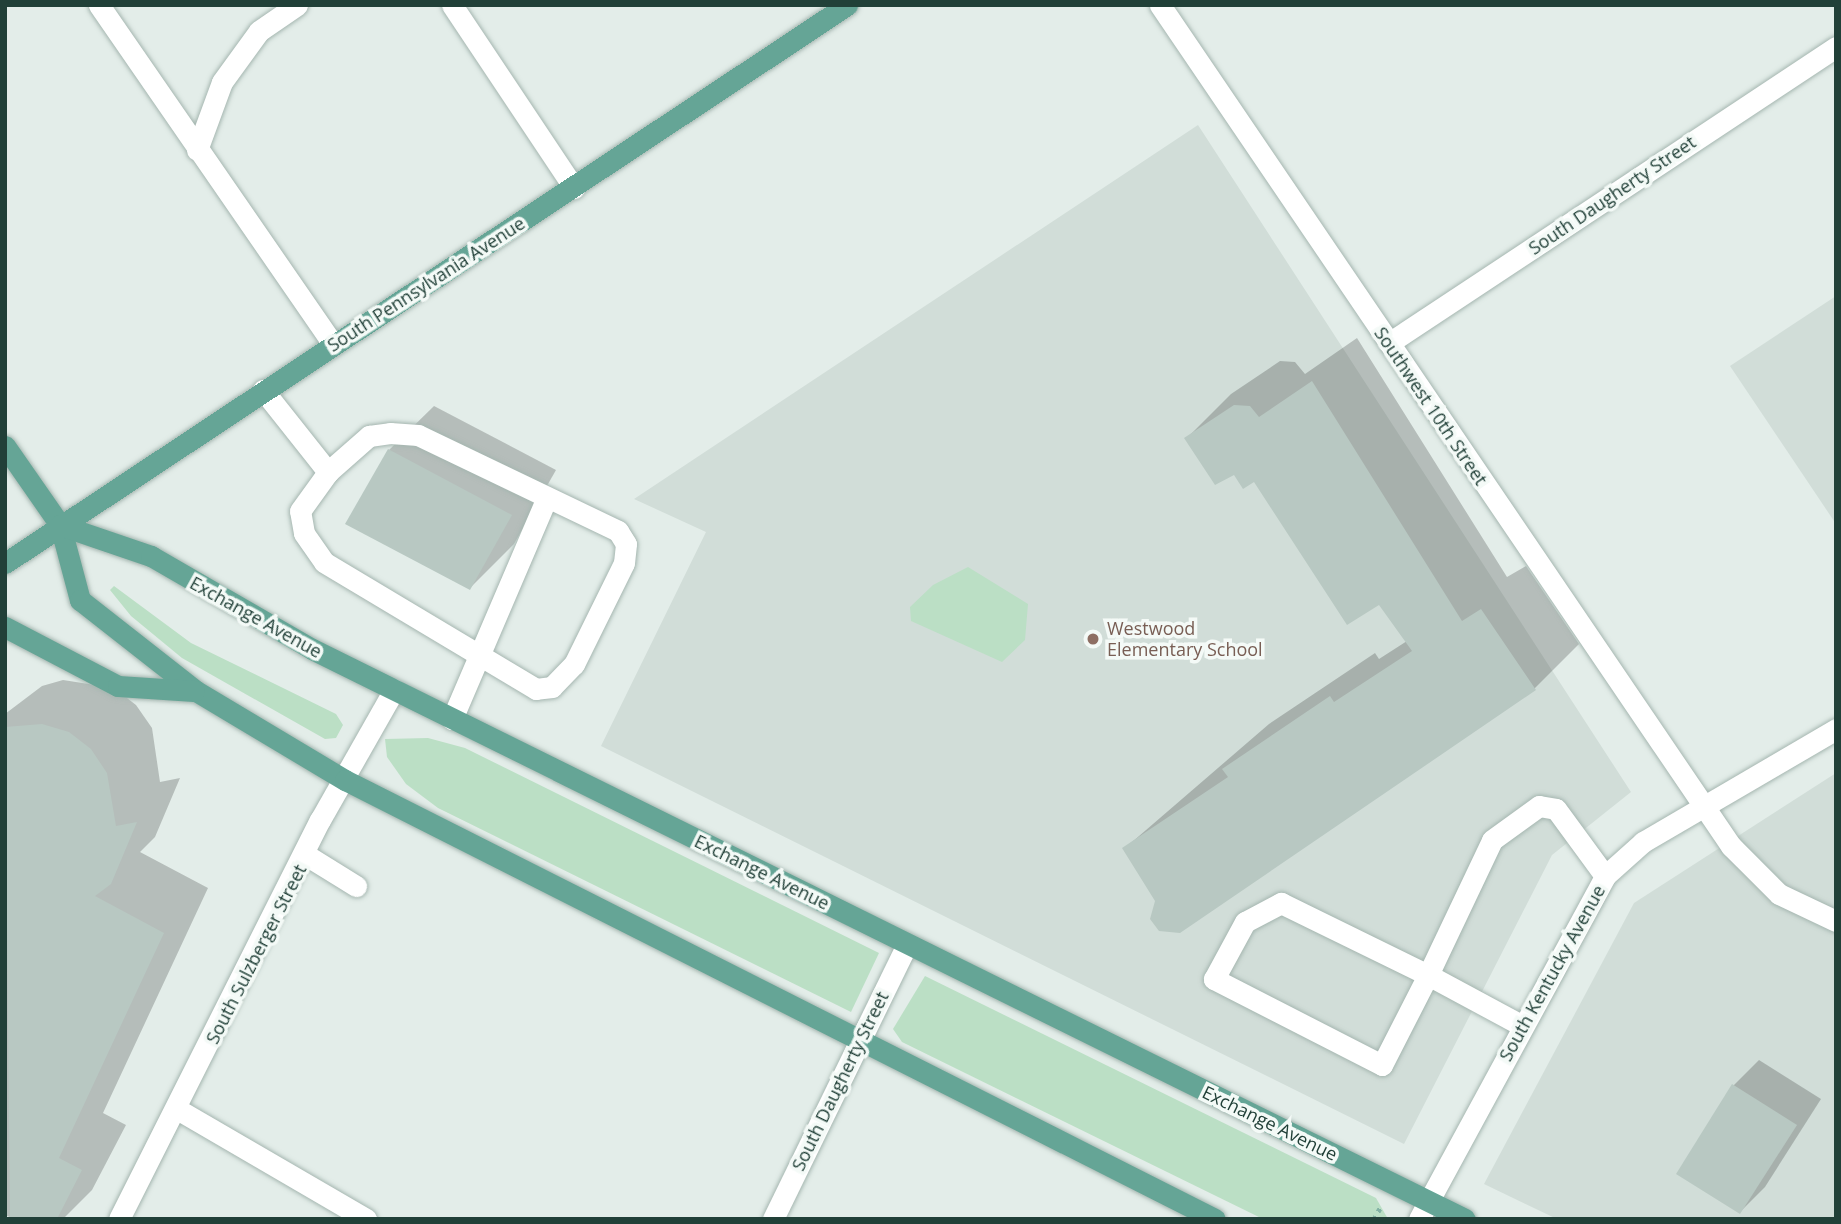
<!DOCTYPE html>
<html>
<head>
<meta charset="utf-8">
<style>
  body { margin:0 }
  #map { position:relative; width:1841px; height:1224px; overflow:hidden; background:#e3ede9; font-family:"Open Sans",sans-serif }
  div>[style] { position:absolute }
  .built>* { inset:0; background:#d1ddd8 }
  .green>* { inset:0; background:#bbdfc5 }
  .shadow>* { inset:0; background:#0003 }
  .building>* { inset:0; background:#b8c8c2 }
  .path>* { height:4.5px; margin-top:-2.25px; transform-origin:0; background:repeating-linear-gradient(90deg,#82b2a4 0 3.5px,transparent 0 8.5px) }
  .roads { filter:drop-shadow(0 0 2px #a5b6b0) drop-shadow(0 0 2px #a5b6b0) }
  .minor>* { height:21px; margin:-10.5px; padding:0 10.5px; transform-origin:10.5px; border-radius:10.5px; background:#fff }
  .major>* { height:21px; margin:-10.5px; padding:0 10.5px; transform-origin:10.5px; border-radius:10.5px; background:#65a596 }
  .dots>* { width:19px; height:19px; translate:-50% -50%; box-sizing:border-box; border:4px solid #f4faf7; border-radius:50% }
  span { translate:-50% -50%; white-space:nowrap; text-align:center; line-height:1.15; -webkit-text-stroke:7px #f4faf7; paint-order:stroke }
  .street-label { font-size:18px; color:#214038 }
  .education-label { font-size:18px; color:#785e54 }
  .left { translate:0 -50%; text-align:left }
  .frame { position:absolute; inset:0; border:7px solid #214038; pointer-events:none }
</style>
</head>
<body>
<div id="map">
  <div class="built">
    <i style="clip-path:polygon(1198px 125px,1631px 792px,1552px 855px,1404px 1144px,601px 746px,706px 532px,634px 499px)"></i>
    <i style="clip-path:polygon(1836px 296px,1836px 520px,1834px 521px,1730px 366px)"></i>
    <i style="clip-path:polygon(1836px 773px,1836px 1219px,1557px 1219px,1484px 1184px,1634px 903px)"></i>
  </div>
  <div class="green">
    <i style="clip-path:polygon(968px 567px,1028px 604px,1025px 640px,1002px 662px,911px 621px,910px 607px,933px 585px)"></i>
    <i style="clip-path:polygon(114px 586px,191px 643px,336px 714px,343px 725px,336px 738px,325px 739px,182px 658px,131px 616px,110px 590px)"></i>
    <i style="clip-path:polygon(428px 738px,465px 748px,879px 953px,851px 1012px,438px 808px,406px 784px,387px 757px,385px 739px)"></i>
    <i style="clip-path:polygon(925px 976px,1376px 1198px,1388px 1219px,1263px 1219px,902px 1042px,893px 1029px)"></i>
  </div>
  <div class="shadow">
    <i style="clip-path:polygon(1357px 338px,1507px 577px,1526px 566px,1579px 644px,1534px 689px,1157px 900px,1124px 849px,1269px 724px,1375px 653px,1379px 659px,1407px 641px,1380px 602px,1254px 479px,1186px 439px,1231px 394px,1280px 361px,1295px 362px,1305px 374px)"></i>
    <i style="clip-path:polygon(434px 406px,556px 470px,514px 544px,470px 588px,389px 450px)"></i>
    <i style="clip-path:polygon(63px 680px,114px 688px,136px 705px,152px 728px,160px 782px,180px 778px,155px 837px,140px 852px,208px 888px,103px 1113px,126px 1125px,92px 1190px,63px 1219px,14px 1219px,5px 1215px,5px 714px,42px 686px)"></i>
    <i style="clip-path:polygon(1759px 1060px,1821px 1099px,1765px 1187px,1740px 1212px,1678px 1173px,1734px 1085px)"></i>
  </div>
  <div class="building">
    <i style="clip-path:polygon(1312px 381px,1462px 621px,1481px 609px,1536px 690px,1180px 933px,1159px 931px,1150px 919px,1155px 901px,1122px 848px,1228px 777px,1222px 769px,1330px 696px,1334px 702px,1412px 651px,1379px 605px,1347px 625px,1254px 482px,1243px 489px,1234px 475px,1215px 485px,1184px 438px,1234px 405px,1250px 406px,1259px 417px)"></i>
    <i style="clip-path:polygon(388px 449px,512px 515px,470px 590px,345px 524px)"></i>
    <i style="clip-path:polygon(42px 724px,69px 732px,91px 749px,107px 773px,116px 826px,137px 822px,111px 884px,95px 896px,164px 933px,59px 1158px,82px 1170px,57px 1219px,10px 1219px,5px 727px)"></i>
    <i style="clip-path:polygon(1732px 1084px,1797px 1125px,1740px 1214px,1676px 1174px)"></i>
  </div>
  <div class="path">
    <i style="left:1374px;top:1219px;width:15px;rotate:-62deg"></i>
  </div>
  <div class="roads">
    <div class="minor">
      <i style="left:99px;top:5px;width:412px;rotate:55.4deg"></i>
      <i style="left:452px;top:5px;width:220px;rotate:56.3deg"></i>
      <i style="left:1160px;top:5px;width:1017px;rotate:55.83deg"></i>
      <i style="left:1731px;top:846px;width:68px;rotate:45deg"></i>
      <i style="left:1779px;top:894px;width:63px;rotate:25.3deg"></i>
      <i style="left:197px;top:150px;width:72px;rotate:-69.8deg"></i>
      <i style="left:222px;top:82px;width:63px;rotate:-54deg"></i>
      <i style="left:259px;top:31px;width:46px;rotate:-34.4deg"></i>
      <i style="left:1389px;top:343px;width:536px;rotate:-33.51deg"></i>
      <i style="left:263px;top:390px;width:105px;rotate:51.6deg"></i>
      <i style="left:390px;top:433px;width:28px;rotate:4deg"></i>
      <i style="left:418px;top:435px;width:222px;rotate:25.6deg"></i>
      <i style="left:618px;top:531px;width:15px;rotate:58deg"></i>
      <i style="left:626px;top:544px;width:19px;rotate:96deg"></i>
      <i style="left:624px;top:563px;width:113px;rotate:116.3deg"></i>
      <i style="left:574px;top:664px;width:32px;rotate:134deg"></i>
      <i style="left:552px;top:687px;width:16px;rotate:173deg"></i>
      <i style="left:536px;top:689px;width:247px;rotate:-149.1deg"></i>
      <i style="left:324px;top:562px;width:35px;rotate:-125deg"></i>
      <i style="left:304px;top:533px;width:22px;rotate:-100deg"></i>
      <i style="left:300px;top:511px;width:48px;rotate:-54.3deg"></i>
      <i style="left:328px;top:472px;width:55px;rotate:-41.3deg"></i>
      <i style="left:369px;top:436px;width:21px;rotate:-8deg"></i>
      <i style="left:452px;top:719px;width:241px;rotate:-66.8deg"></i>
      <i style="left:306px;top:855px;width:59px;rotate:31.8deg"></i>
      <i style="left:1281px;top:903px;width:164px;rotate:26.1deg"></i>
      <i style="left:1428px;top:975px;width:101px;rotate:117.1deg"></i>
      <i style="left:1382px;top:1065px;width:189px;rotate:-152.9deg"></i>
      <i style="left:1214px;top:979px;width:65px;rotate:-61.5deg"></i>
      <i style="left:1245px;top:922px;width:41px;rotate:-27.8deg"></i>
      <i style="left:1521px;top:1025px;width:106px;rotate:-151.7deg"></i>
      <i style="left:1428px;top:975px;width:149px;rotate:-64.6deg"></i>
      <i style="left:1492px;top:840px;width:58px;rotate:-35.9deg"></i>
      <i style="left:1539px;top:806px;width:17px;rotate:10deg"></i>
      <i style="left:1556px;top:809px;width:83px;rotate:53.8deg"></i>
      <i style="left:177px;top:1109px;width:219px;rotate:30.2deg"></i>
      <i style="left:119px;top:1219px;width:447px;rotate:-63.3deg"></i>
      <i style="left:320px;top:820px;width:150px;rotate:-60.4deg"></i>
      <i style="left:773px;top:1219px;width:306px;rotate:-64deg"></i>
      <i style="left:1419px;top:1219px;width:390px;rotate:-61.5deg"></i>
      <i style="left:1605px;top:876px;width:51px;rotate:-41.8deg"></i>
      <i style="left:1643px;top:842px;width:224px;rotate:-30.3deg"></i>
    </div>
    <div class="major">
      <i style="left:5px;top:446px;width:96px;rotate:55.2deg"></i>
      <i style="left:60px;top:525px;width:78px;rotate:75.1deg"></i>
      <i style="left:80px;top:600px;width:147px;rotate:38.1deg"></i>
      <i style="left:196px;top:691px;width:174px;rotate:30.9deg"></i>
      <i style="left:345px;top:780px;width:974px;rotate:26.78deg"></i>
      <i style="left:60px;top:525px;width:96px;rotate:18.8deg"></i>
      <i style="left:151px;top:556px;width:186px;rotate:30deg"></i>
      <i style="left:312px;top:649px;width:1286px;rotate:26.31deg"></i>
      <i style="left:5px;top:563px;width:1010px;rotate:-33.53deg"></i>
      <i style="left:5px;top:627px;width:127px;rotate:27.6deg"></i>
      <i style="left:118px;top:686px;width:76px;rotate:3.8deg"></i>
    </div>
  </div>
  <div class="dots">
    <i style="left:1093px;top:639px;background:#8d6e63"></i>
  </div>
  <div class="street-label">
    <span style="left:1612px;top:195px;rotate:-34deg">South Daugherty Street</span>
    <span style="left:426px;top:284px;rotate:-33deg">South Pennsylvania Avenue</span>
    <span style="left:1431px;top:406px;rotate:56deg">Southwest 10th Street</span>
    <span style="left:256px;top:617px;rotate:29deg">Exchange Avenue</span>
    <span style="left:762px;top:872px;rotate:26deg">Exchange Avenue</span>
    <span style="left:256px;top:954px;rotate:-63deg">South Sulzberger Street</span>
    <span style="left:1552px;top:973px;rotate:-61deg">South Kentucky Avenue</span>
    <span style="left:840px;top:1081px;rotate:-64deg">South Daugherty Street</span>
    <span style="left:1270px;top:1123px;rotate:26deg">Exchange Avenue</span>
  </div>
  <div class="education-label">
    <span class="left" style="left:1107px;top:639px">Westwood<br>Elementary School</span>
  </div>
  <div class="frame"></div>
</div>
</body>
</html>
